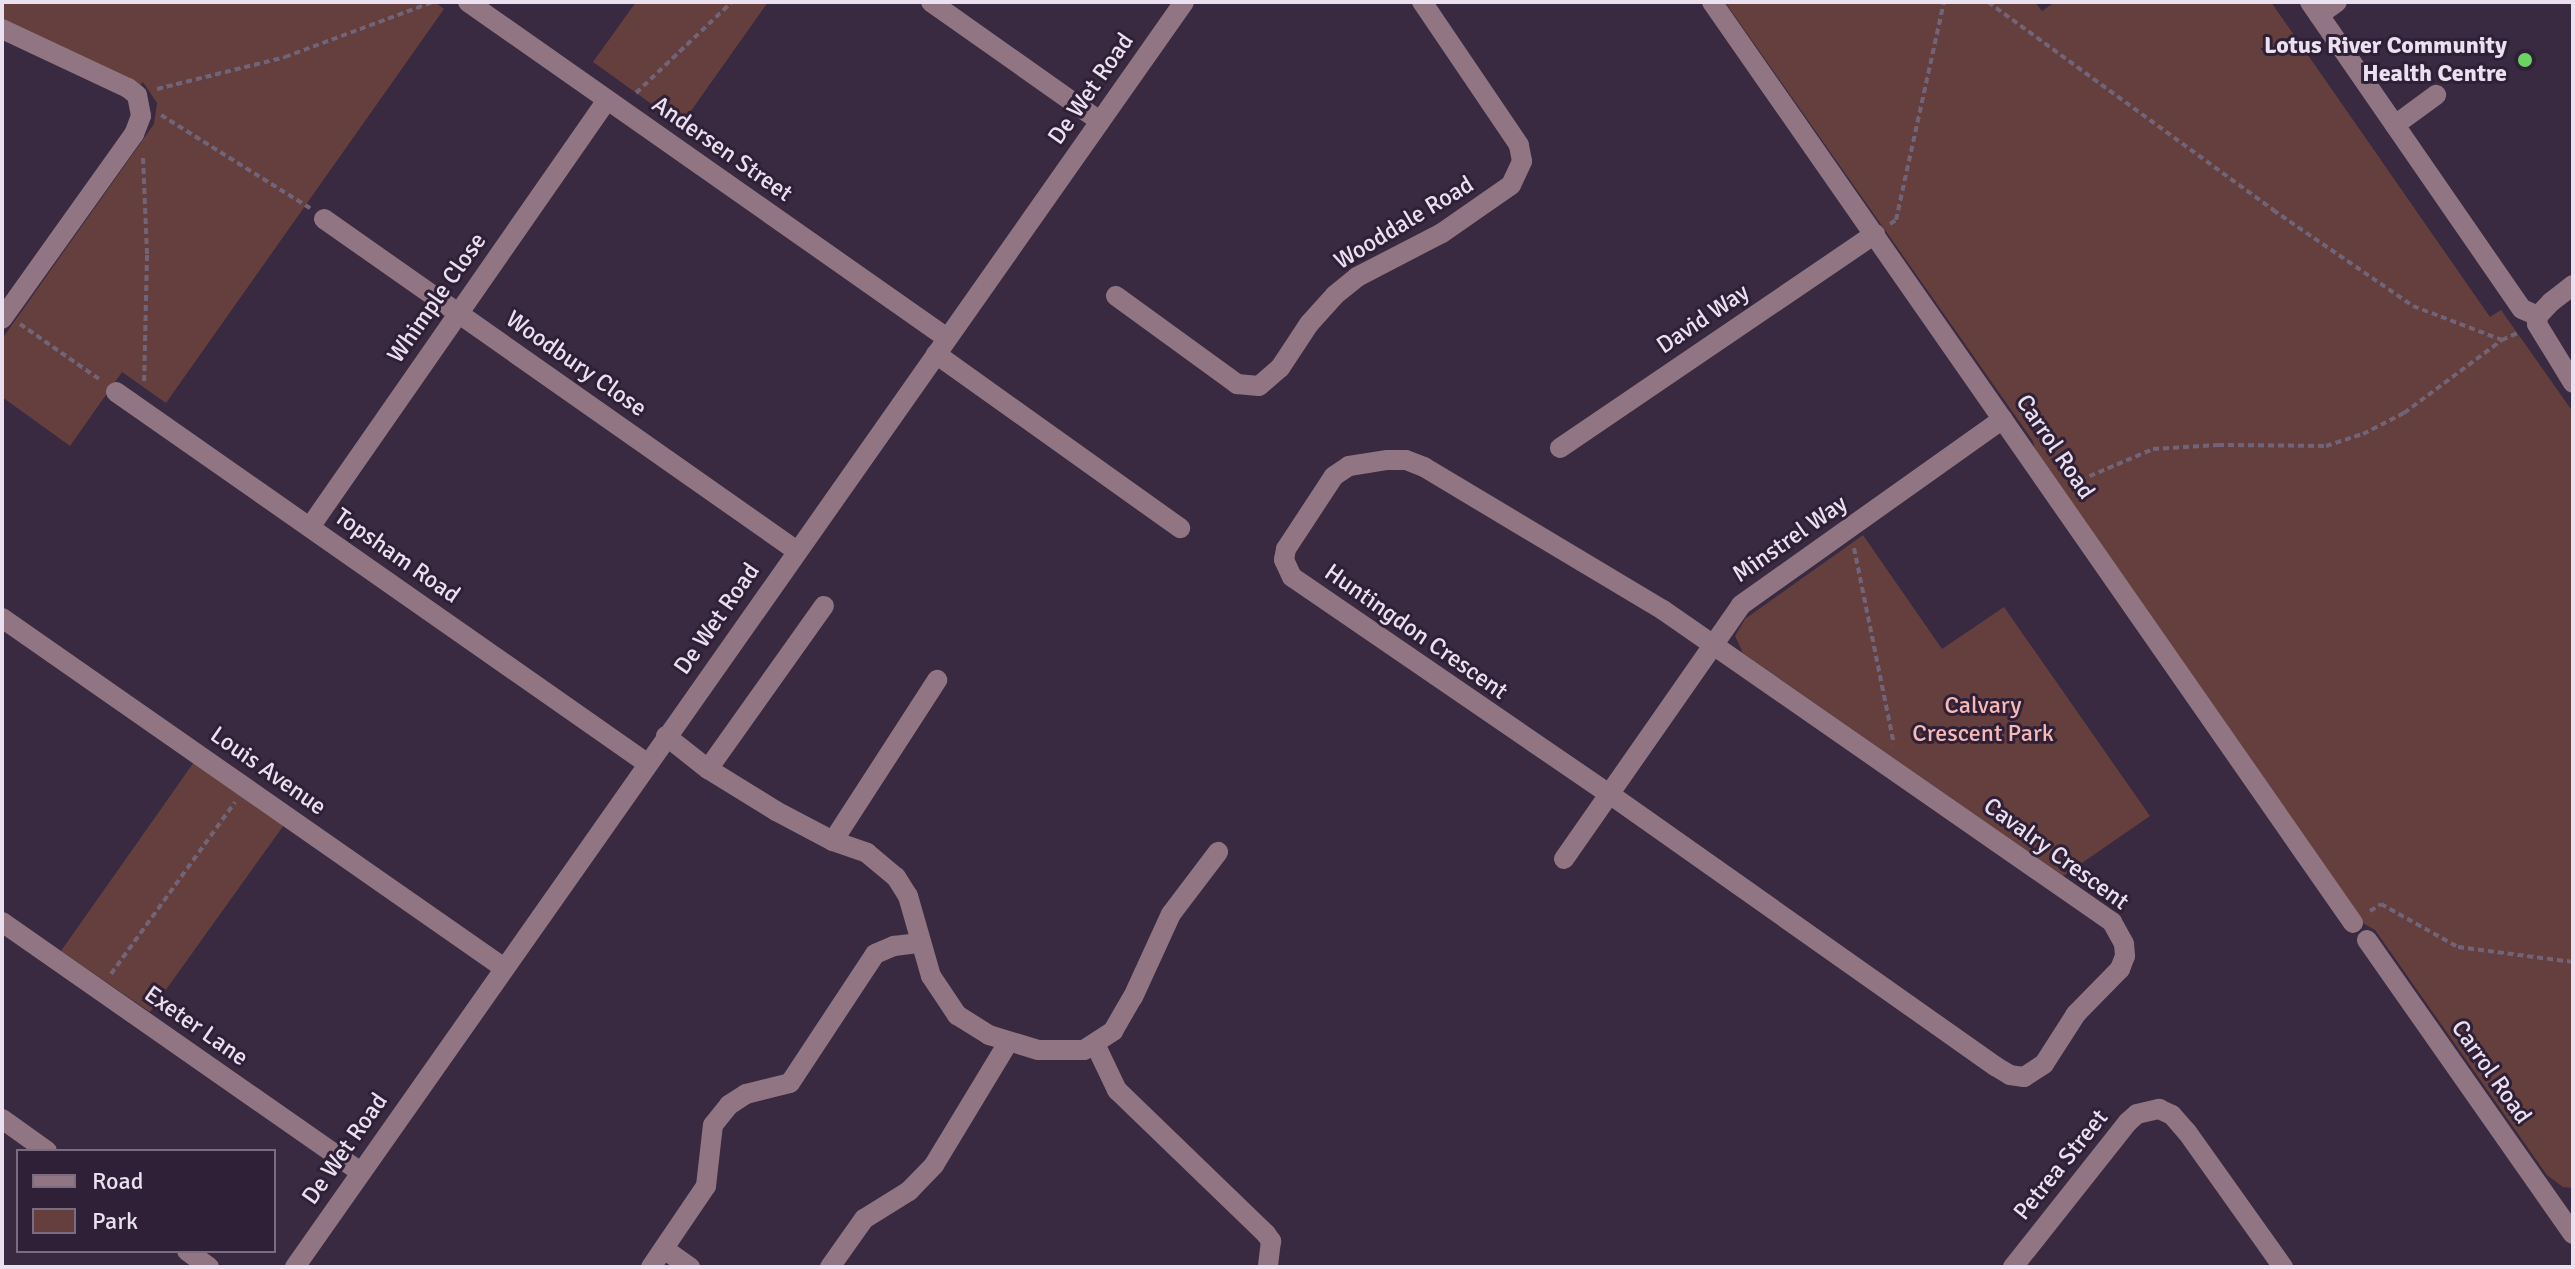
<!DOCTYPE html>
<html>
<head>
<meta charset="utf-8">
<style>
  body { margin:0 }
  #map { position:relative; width:2575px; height:1269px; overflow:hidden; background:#392a41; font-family:Signika,sans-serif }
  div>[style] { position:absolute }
  .green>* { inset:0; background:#643f3d }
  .path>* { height:4px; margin-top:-2px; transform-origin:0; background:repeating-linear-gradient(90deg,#716478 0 6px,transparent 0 10px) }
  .minor>* { height:20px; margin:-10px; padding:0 10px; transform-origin:10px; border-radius:10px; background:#917583 }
  .dots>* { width:22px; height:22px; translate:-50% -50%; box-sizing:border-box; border:4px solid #2f2037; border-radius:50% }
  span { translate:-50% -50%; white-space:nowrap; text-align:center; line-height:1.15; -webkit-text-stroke:6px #2f2037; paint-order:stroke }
  .poi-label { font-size:24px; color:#eae0f0; font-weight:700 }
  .right { translate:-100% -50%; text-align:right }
  .street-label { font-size:24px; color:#eae0f0 }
  .park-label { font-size:24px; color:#f6b9b5 }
  .frame { position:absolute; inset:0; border:4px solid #eae0f0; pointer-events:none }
  .legend { position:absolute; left:16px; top:1149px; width:260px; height:104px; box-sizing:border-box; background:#2f2037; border:2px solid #7a6d81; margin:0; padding:10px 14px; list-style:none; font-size:24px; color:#eae0f0 }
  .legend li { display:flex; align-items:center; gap:16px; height:40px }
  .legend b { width:40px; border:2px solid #7a6d81 }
</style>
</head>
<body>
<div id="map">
  <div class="green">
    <i style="clip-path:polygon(2px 2px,435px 2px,444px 9px,166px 403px,122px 372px,70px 446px,2px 397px,2px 339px,154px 124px,157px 103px,143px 82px,133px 95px,2px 33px)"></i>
    <i style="clip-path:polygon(636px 2px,768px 2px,681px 125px,593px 62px)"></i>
    <i style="clip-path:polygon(1725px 2px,2035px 2px,2042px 11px,2055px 2px,2271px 2px,2490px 317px,2501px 310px,2573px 412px,2573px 1188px,2563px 1187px,2547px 1175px,2375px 930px,2361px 922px,2036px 458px,2033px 441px)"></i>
    <i style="clip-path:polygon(1863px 535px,1942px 649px,2004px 607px,2150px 816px,2063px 876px,1743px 653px,1735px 636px,1745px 619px)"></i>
    <i style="clip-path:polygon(194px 762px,284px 825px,150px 1012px,61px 951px)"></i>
  </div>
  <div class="path">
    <i style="left:1988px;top:2px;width:353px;rotate:36.1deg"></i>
    <i style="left:2273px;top:210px;width:170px;rotate:34.4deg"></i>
    <i style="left:2413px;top:306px;width:95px;rotate:20.9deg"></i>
    <i style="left:2502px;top:340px;width:20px;rotate:-24deg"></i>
    <i style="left:157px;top:89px;width:132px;rotate:-14deg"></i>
    <i style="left:285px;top:57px;width:158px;rotate:-20.4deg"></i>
    <i style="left:636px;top:93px;width:132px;rotate:-43.5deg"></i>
    <i style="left:161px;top:115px;width:176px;rotate:32deg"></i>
    <i style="left:143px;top:158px;width:97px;rotate:87.6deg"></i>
    <i style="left:147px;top:255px;width:130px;rotate:91.3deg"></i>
    <i style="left:1890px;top:224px;width:7px;rotate:-34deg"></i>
    <i style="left:1896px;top:220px;width:223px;rotate:-77.6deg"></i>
    <i style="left:20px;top:324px;width:100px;rotate:34.8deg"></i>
    <i style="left:2071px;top:484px;width:89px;rotate:-23.1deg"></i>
    <i style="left:2153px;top:449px;width:65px;rotate:-3.5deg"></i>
    <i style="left:2218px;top:445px;width:108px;rotate:0.5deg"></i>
    <i style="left:2326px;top:446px;width:39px;rotate:-18deg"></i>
    <i style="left:2363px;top:434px;width:46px;rotate:-27.1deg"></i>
    <i style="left:2404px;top:413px;width:122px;rotate:-36.7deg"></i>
    <i style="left:1854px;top:548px;width:200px;rotate:78.5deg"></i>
    <i style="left:2370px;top:911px;width:13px;rotate:-32deg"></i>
    <i style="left:2381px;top:904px;width:88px;rotate:29.2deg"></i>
    <i style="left:2458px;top:947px;width:116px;rotate:7.4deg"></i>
    <i style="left:111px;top:974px;width:212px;rotate:-54.2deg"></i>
  </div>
  <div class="minor">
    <i style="left:468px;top:2px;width:585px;rotate:35.05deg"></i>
    <i style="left:931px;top:2px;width:207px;rotate:35.2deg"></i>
    <i style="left:1712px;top:2px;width:1122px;rotate:55.16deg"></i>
    <i style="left:2310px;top:2px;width:373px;rotate:55.4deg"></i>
    <i style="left:2522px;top:309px;width:17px;rotate:24deg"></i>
    <i style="left:2319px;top:15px;width:22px;rotate:-36deg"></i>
    <i style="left:2px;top:29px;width:139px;rotate:25.1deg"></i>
    <i style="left:128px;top:88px;width:11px;rotate:38deg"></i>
    <i style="left:137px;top:95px;width:21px;rotate:79deg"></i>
    <i style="left:141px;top:116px;width:19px;rotate:111deg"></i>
    <i style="left:134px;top:134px;width:227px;rotate:125.5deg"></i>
    <i style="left:2395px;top:125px;width:51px;rotate:-36.2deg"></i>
    <i style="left:324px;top:219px;width:578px;rotate:35.07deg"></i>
    <i style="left:2573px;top:285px;width:28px;rotate:142deg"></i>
    <i style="left:2551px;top:302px;width:19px;rotate:133deg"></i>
    <i style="left:2538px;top:316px;width:8px;rotate:97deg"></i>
    <i style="left:2537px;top:324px;width:69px;rotate:58.6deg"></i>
    <i style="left:1116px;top:296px;width:150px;rotate:36deg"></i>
    <i style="left:1237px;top:384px;width:22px;rotate:5deg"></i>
    <i style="left:1259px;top:386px;width:28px;rotate:-41deg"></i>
    <i style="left:1280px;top:368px;width:53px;rotate:-56.6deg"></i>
    <i style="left:1309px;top:324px;width:39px;rotate:-48deg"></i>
    <i style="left:1335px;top:295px;width:28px;rotate:-39deg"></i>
    <i style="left:1357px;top:277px;width:96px;rotate:-27.4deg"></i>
    <i style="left:1442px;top:233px;width:84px;rotate:-34.8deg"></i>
    <i style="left:1511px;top:185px;width:26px;rotate:-65deg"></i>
    <i style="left:1522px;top:161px;width:16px;rotate:-101deg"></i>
    <i style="left:1519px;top:145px;width:173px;rotate:-124.1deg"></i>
    <i style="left:936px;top:354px;width:300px;rotate:35.5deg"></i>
    <i style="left:116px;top:392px;width:649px;rotate:34.96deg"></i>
    <i style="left:1560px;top:448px;width:381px;rotate:-34.2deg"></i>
    <i style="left:1388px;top:460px;width:18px"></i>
    <i style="left:1406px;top:460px;width:19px;rotate:21deg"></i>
    <i style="left:1424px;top:467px;width:279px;rotate:30.9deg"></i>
    <i style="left:1663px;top:610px;width:547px;rotate:34.79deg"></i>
    <i style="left:2112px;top:922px;width:25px;rotate:61deg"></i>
    <i style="left:2124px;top:944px;width:12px;rotate:85deg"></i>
    <i style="left:2125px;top:956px;width:14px;rotate:111deg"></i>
    <i style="left:2120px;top:969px;width:63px;rotate:134.4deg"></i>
    <i style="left:2076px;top:1014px;width:59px;rotate:122.6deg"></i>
    <i style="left:2044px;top:1064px;width:24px;rotate:147deg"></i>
    <i style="left:2024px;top:1077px;width:14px;rotate:-172deg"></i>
    <i style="left:2010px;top:1075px;width:17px;rotate:-149deg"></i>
    <i style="left:1995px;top:1066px;width:472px;rotate:-144.8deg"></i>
    <i style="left:1609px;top:794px;width:384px;rotate:-145.6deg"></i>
    <i style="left:1292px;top:577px;width:19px;rotate:-115deg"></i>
    <i style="left:1284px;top:560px;width:11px;rotate:-80deg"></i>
    <i style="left:1286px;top:549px;width:87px;rotate:-56.7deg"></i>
    <i style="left:1334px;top:476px;width:18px;rotate:-34deg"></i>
    <i style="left:1349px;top:466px;width:39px;rotate:-9deg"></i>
    <i style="left:310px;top:527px;width:520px;rotate:-55.18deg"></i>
    <i style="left:2px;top:618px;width:612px;rotate:34.88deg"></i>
    <i style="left:666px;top:736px;width:53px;rotate:38.2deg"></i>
    <i style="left:708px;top:769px;width:80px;rotate:31.7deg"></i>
    <i style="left:776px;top:811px;width:64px;rotate:27.8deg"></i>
    <i style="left:833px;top:841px;width:36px;rotate:19deg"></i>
    <i style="left:867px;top:853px;width:38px;rotate:40deg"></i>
    <i style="left:896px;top:877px;width:22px;rotate:58deg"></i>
    <i style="left:908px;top:896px;width:83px;rotate:74deg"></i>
    <i style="left:931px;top:976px;width:47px;rotate:56.3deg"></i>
    <i style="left:957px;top:1015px;width:38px;rotate:32deg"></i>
    <i style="left:989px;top:1035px;width:51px;rotate:17deg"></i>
    <i style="left:1038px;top:1050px;width:46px"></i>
    <i style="left:1084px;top:1050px;width:35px;rotate:-33deg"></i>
    <i style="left:1113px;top:1031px;width:39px;rotate:-60deg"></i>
    <i style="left:1133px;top:997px;width:91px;rotate:-65.4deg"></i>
    <i style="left:1171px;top:914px;width:78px;rotate:-52.8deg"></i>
    <i style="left:708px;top:769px;width:200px;rotate:-54.6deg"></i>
    <i style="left:833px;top:841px;width:192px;rotate:-57.1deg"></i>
    <i style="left:1564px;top:859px;width:310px;rotate:-55.1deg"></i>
    <i style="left:1741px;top:605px;width:321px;rotate:-35.4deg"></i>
    <i style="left:2px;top:922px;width:437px;rotate:34.9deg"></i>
    <i style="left:2367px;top:940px;width:359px;rotate:55deg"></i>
    <i style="left:1096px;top:1046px;width:49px;rotate:64.5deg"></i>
    <i style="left:1117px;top:1090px;width:207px;rotate:44deg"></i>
    <i style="left:1266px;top:1234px;width:9px;rotate:54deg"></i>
    <i style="left:1271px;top:1241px;width:26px;rotate:97deg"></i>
    <i style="left:2px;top:1119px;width:55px;rotate:35.4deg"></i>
    <i style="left:664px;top:1249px;width:32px;rotate:35deg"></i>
    <i style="left:187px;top:1251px;width:27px;rotate:36deg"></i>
    <i style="left:295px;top:1267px;width:1546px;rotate:-54.9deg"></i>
    <i style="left:651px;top:1267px;width:98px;rotate:-55.8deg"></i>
    <i style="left:706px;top:1186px;width:61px;rotate:-83.5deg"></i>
    <i style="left:713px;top:1125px;width:26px;rotate:-51deg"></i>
    <i style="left:729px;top:1105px;width:20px;rotate:-33deg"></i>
    <i style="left:746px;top:1094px;width:45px;rotate:-14deg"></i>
    <i style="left:790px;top:1083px;width:154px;rotate:-56.6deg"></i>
    <i style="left:875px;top:954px;width:21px;rotate:-23deg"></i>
    <i style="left:894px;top:946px;width:26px;rotate:-7deg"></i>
    <i style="left:830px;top:1267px;width:59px;rotate:-54.7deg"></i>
    <i style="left:864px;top:1219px;width:53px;rotate:-31.9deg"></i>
    <i style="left:909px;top:1191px;width:36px;rotate:-46deg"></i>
    <i style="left:934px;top:1165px;width:143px;rotate:-58.8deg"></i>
    <i style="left:2013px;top:1267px;width:185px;rotate:-51.6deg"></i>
    <i style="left:2128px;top:1122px;width:12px;rotate:-42deg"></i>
    <i style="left:2137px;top:1114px;width:23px;rotate:-13deg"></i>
    <i style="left:2159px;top:1109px;width:14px;rotate:25deg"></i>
    <i style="left:2172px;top:1115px;width:23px;rotate:49deg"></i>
    <i style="left:2187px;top:1132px;width:166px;rotate:54.6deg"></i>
  </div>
  <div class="dots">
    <i style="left:2525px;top:60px;background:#6bd363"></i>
  </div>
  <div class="poi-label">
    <span class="right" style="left:2507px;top:60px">Lotus River Community<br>Health Centre</span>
  </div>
  <div class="street-label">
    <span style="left:1091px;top:89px;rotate:-55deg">De Wet Road</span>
    <span style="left:722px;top:149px;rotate:35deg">Andersen Street</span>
    <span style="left:1404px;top:223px;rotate:-31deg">Wooddale Road</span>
    <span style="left:437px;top:298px;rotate:-55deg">Whimple Close</span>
    <span style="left:1703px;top:319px;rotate:-34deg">David Way</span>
    <span style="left:576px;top:364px;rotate:35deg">Woodbury Close</span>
    <span style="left:2055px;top:447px;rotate:56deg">Carrol Road</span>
    <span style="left:1790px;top:539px;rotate:-35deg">Minstrel Way</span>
    <span style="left:397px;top:556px;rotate:35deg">Topsham Road</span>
    <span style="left:717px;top:619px;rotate:-55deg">De Wet Road</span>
    <span style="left:1416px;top:632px;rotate:35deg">Huntingdon Crescent</span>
    <span style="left:268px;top:771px;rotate:35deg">Louis Avenue</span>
    <span style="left:2056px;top:854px;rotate:36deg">Cavalry Crescent</span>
    <span style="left:196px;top:1026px;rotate:35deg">Exeter Lane</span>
    <span style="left:2491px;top:1072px;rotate:55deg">Carrol Road</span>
    <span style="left:345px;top:1149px;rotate:-55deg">De Wet Road</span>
    <span style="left:2061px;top:1165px;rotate:-51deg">Petrea Street</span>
  </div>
  <div class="park-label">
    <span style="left:1983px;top:720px">Calvary<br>Crescent Park</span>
  </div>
  <div class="frame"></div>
  <ul class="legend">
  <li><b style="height:10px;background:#917583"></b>Road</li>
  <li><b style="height:22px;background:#643f3d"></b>Park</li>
  </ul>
</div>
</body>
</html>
